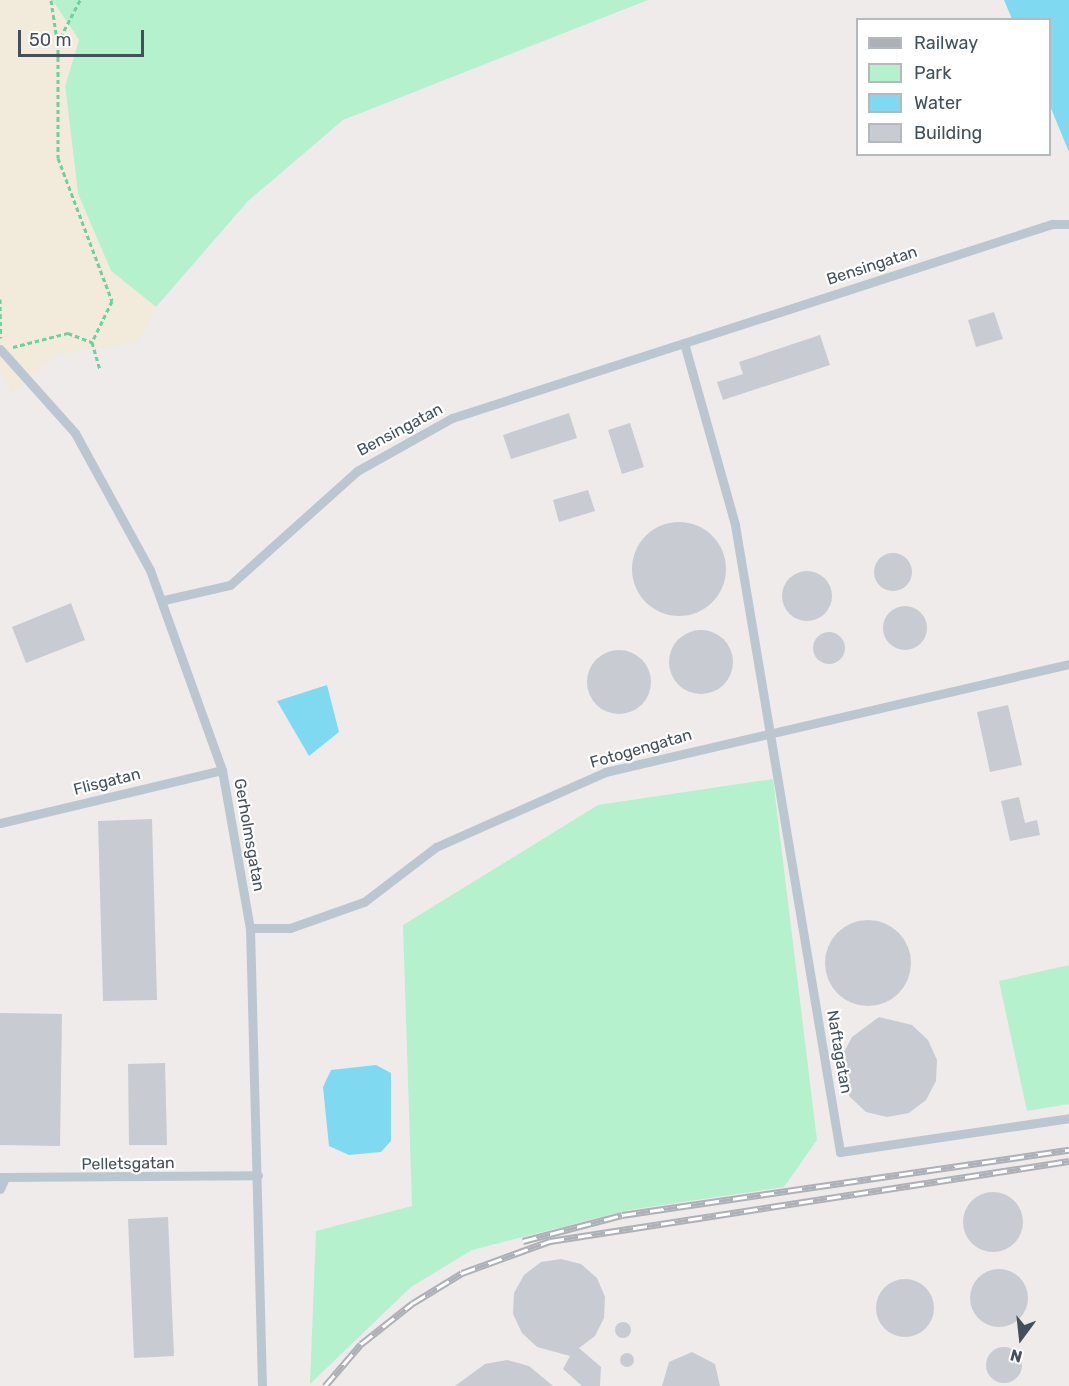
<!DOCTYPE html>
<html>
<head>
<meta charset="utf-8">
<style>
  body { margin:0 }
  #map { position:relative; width:1069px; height:1386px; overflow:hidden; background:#efebeb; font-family:Rubik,sans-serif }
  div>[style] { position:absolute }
  .green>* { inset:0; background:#b5f1cc }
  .sand>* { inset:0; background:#f2eada }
  .water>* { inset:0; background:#7fdaf1 }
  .building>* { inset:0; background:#c8cbd1 }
  .round { border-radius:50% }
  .path>* { height:3px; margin-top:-1.5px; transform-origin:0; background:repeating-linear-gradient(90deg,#6cd19e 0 4.5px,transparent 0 7.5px) }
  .service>* { height:9px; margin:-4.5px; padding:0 4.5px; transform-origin:4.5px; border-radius:4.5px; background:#bbc7d0 }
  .rail>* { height:7px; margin-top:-3.5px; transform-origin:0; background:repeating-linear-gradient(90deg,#fff 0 14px,#adb1b7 0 28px); box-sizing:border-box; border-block:2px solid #adb1b7 }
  span { translate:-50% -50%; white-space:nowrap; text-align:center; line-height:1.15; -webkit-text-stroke:4.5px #fff; paint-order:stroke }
  .street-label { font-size:16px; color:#43505a }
  .legend { position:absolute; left:856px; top:18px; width:195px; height:138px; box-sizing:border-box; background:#fff; border:2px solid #b4b9bd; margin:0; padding:8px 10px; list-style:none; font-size:18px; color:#43505a }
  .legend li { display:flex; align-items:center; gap:12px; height:30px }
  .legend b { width:30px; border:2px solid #b4b9bd }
  .north { position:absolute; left:991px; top:1308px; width:60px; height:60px; -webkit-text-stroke:4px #fff; paint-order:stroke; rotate:195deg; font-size:16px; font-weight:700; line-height:24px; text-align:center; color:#43505a }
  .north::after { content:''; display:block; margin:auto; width:21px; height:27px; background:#43505a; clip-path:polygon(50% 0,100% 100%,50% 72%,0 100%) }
  .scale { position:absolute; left:18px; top:30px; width:126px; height:27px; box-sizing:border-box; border:3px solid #43505a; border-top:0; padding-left:8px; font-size:18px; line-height:21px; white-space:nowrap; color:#43505a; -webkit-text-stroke:4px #fff; paint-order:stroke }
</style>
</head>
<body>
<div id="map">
  <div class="green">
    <i style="clip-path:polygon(52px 0,648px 0,343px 120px,248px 201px,156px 307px,111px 271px,78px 194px,65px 86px,79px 40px)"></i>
    <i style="clip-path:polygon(773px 779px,817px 1140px,784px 1187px,629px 1210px,472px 1250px,411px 1287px,310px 1384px,316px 1231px,412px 1206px,403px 925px,598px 805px)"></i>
    <i style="clip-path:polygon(1069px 965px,1069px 1104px,1027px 1111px,999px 981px)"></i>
  </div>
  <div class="sand">
    <i style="clip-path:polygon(0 0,52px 0,79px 40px,65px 86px,78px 194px,111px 271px,156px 307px,139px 342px,58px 354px,11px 393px,0 370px)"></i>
  </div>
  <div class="water">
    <i style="clip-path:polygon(1004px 0,1069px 0,1069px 152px,1050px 106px,1050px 20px,1012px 19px)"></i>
    <i style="clip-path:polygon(327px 685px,339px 732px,309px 756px,277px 701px)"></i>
    <i style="clip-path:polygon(376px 1065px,391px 1073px,391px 1141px,381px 1152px,349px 1155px,329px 1146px,323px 1087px,331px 1070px)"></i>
  </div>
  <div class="building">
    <i style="clip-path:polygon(994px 312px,1003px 339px,976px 347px,968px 320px)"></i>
    <i style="clip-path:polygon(820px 335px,830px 365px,723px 400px,717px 382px,743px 374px,739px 362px)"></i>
    <i style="clip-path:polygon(569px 413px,577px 438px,511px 459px,503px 435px)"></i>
    <i style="clip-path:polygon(630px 423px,644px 467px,622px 474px,608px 430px)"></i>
    <i style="clip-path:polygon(588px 490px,595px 511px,559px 522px,553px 500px)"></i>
    <i class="round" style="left:632px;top:522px;width:94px;height:94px"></i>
    <i class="round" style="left:874px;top:553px;width:38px;height:38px"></i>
    <i class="round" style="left:782px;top:571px;width:50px;height:50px"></i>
    <i style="clip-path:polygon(71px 603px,85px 640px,26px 663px,12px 627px)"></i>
    <i class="round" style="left:883px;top:606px;width:44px;height:44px"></i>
    <i class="round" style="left:669px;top:630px;width:64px;height:64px"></i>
    <i class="round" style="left:813px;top:632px;width:32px;height:32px"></i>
    <i class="round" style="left:587px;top:650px;width:64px;height:64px"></i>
    <i style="clip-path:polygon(1008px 705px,1022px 765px,990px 772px,977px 712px)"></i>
    <i style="clip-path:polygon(1019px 797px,1025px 823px,1037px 820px,1040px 835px,1010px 841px,1001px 801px)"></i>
    <i style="clip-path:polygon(152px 819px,157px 1000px,103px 1001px,98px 821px)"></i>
    <i class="round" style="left:825px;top:920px;width:86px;height:86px"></i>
    <i style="clip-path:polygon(0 1013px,62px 1014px,60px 1146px,0 1145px)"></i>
    <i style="clip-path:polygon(879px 1017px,912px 1025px,928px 1040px,937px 1060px,936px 1081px,926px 1100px,909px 1113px,887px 1117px,866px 1112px,850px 1097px,841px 1077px,842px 1056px,852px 1037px)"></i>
    <i style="clip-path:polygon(165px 1063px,167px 1145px,129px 1145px,128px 1064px)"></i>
    <i class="round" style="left:963px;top:1192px;width:60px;height:60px"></i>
    <i style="clip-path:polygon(168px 1217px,174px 1356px,134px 1358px,128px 1219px)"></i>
    <i style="clip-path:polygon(561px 1259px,581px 1264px,597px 1278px,605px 1297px,604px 1318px,595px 1336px,579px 1348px,601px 1367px,600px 1386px,582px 1386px,563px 1369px,570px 1356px,537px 1347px,522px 1333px,513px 1314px,514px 1293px,524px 1275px,541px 1262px)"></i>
    <i class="round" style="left:970px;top:1269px;width:58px;height:58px"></i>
    <i class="round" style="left:876px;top:1279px;width:58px;height:58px"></i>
    <i class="round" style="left:615px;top:1322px;width:16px;height:16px"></i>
    <i class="round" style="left:986px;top:1347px;width:36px;height:36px"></i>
    <i style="clip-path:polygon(692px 1352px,715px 1364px,720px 1386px,662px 1386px,669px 1362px)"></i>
    <i class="round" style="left:620px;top:1353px;width:14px;height:14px"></i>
    <i style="clip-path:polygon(507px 1360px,529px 1366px,553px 1386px,455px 1386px,485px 1364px)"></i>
  </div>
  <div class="path">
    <i style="left:51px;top:0;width:40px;rotate:81.5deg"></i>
    <i style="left:80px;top:0;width:47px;rotate:117.6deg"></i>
    <i style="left:58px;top:42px;width:116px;rotate:90deg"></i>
    <i style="left:58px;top:158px;width:153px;rotate:69.3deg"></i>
    <i style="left:112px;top:301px;width:46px;rotate:116deg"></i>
    <i style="left:92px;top:342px;width:29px;rotate:74deg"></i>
    <i style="left:0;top:299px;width:39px;rotate:89deg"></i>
    <i style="left:13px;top:347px;width:57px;rotate:-14.3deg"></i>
    <i style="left:68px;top:333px;width:26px;rotate:21deg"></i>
  </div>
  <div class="service">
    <i style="left:684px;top:343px;width:189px;rotate:74.3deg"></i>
    <i style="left:735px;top:525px;width:636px;rotate:80.49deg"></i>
    <i style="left:840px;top:1152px;width:232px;rotate:-8.4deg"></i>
    <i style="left:0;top:349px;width:113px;rotate:48.2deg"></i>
    <i style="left:75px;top:433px;width:156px;rotate:61.3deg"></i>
    <i style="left:150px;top:570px;width:213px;rotate:70.2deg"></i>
    <i style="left:222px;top:770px;width:160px;rotate:80deg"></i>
    <i style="left:250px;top:928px;width:458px;rotate:88.5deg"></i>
    <i style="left:164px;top:600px;width:68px;rotate:-12.8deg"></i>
    <i style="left:230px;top:585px;width:171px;rotate:-41.9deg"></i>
    <i style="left:357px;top:471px;width:109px;rotate:-29.2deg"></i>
    <i style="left:452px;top:418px;width:631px;rotate:-17.92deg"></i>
    <i style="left:1052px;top:224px;width:17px"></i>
    <i style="left:0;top:823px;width:228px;rotate:-13.4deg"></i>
    <i style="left:250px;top:928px;width:40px"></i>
    <i style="left:290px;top:928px;width:78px;rotate:-19.4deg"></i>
    <i style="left:364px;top:902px;width:91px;rotate:-37.4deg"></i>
    <i style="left:436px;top:847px;width:185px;rotate:-23.9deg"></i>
    <i style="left:605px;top:772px;width:476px;rotate:-13.1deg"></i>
    <i style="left:0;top:1177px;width:258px;rotate:-0.4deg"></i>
    <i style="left:0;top:1189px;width:12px;rotate:-66deg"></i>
  </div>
  <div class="rail">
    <i style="left:523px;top:1241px;width:102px;rotate:-14.7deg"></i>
    <i style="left:622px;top:1215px;width:452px;rotate:-8.3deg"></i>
    <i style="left:325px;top:1386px;width:55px;rotate:-49.4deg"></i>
    <i style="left:361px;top:1344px;width:66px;rotate:-38.3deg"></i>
    <i style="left:413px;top:1303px;width:57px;rotate:-31.5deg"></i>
    <i style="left:462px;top:1273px;width:94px;rotate:-20deg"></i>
    <i style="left:550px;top:1241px;width:525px;rotate:-8.76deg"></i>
  </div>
  <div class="street-label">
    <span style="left:872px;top:266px;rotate:-18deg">Bensingatan</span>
    <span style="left:400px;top:430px;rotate:-28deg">Bensingatan</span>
    <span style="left:641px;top:749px;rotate:-16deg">Fotogengatan</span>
    <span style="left:107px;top:782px;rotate:-14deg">Flisgatan</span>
    <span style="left:249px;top:835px;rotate:80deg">Gerholmsgatan</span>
    <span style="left:839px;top:1052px;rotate:80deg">Naftagatan</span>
    <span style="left:128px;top:1164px;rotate:-1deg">Pelletsgatan</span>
  </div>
  <ul class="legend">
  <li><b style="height:8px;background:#adb1b7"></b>Railway</li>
  <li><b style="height:16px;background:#b5f1cc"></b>Park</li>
  <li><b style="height:16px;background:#7fdaf1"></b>Water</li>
  <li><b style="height:16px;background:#c8cbd1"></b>Building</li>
  </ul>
  <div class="north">N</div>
  <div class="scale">50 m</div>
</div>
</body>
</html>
